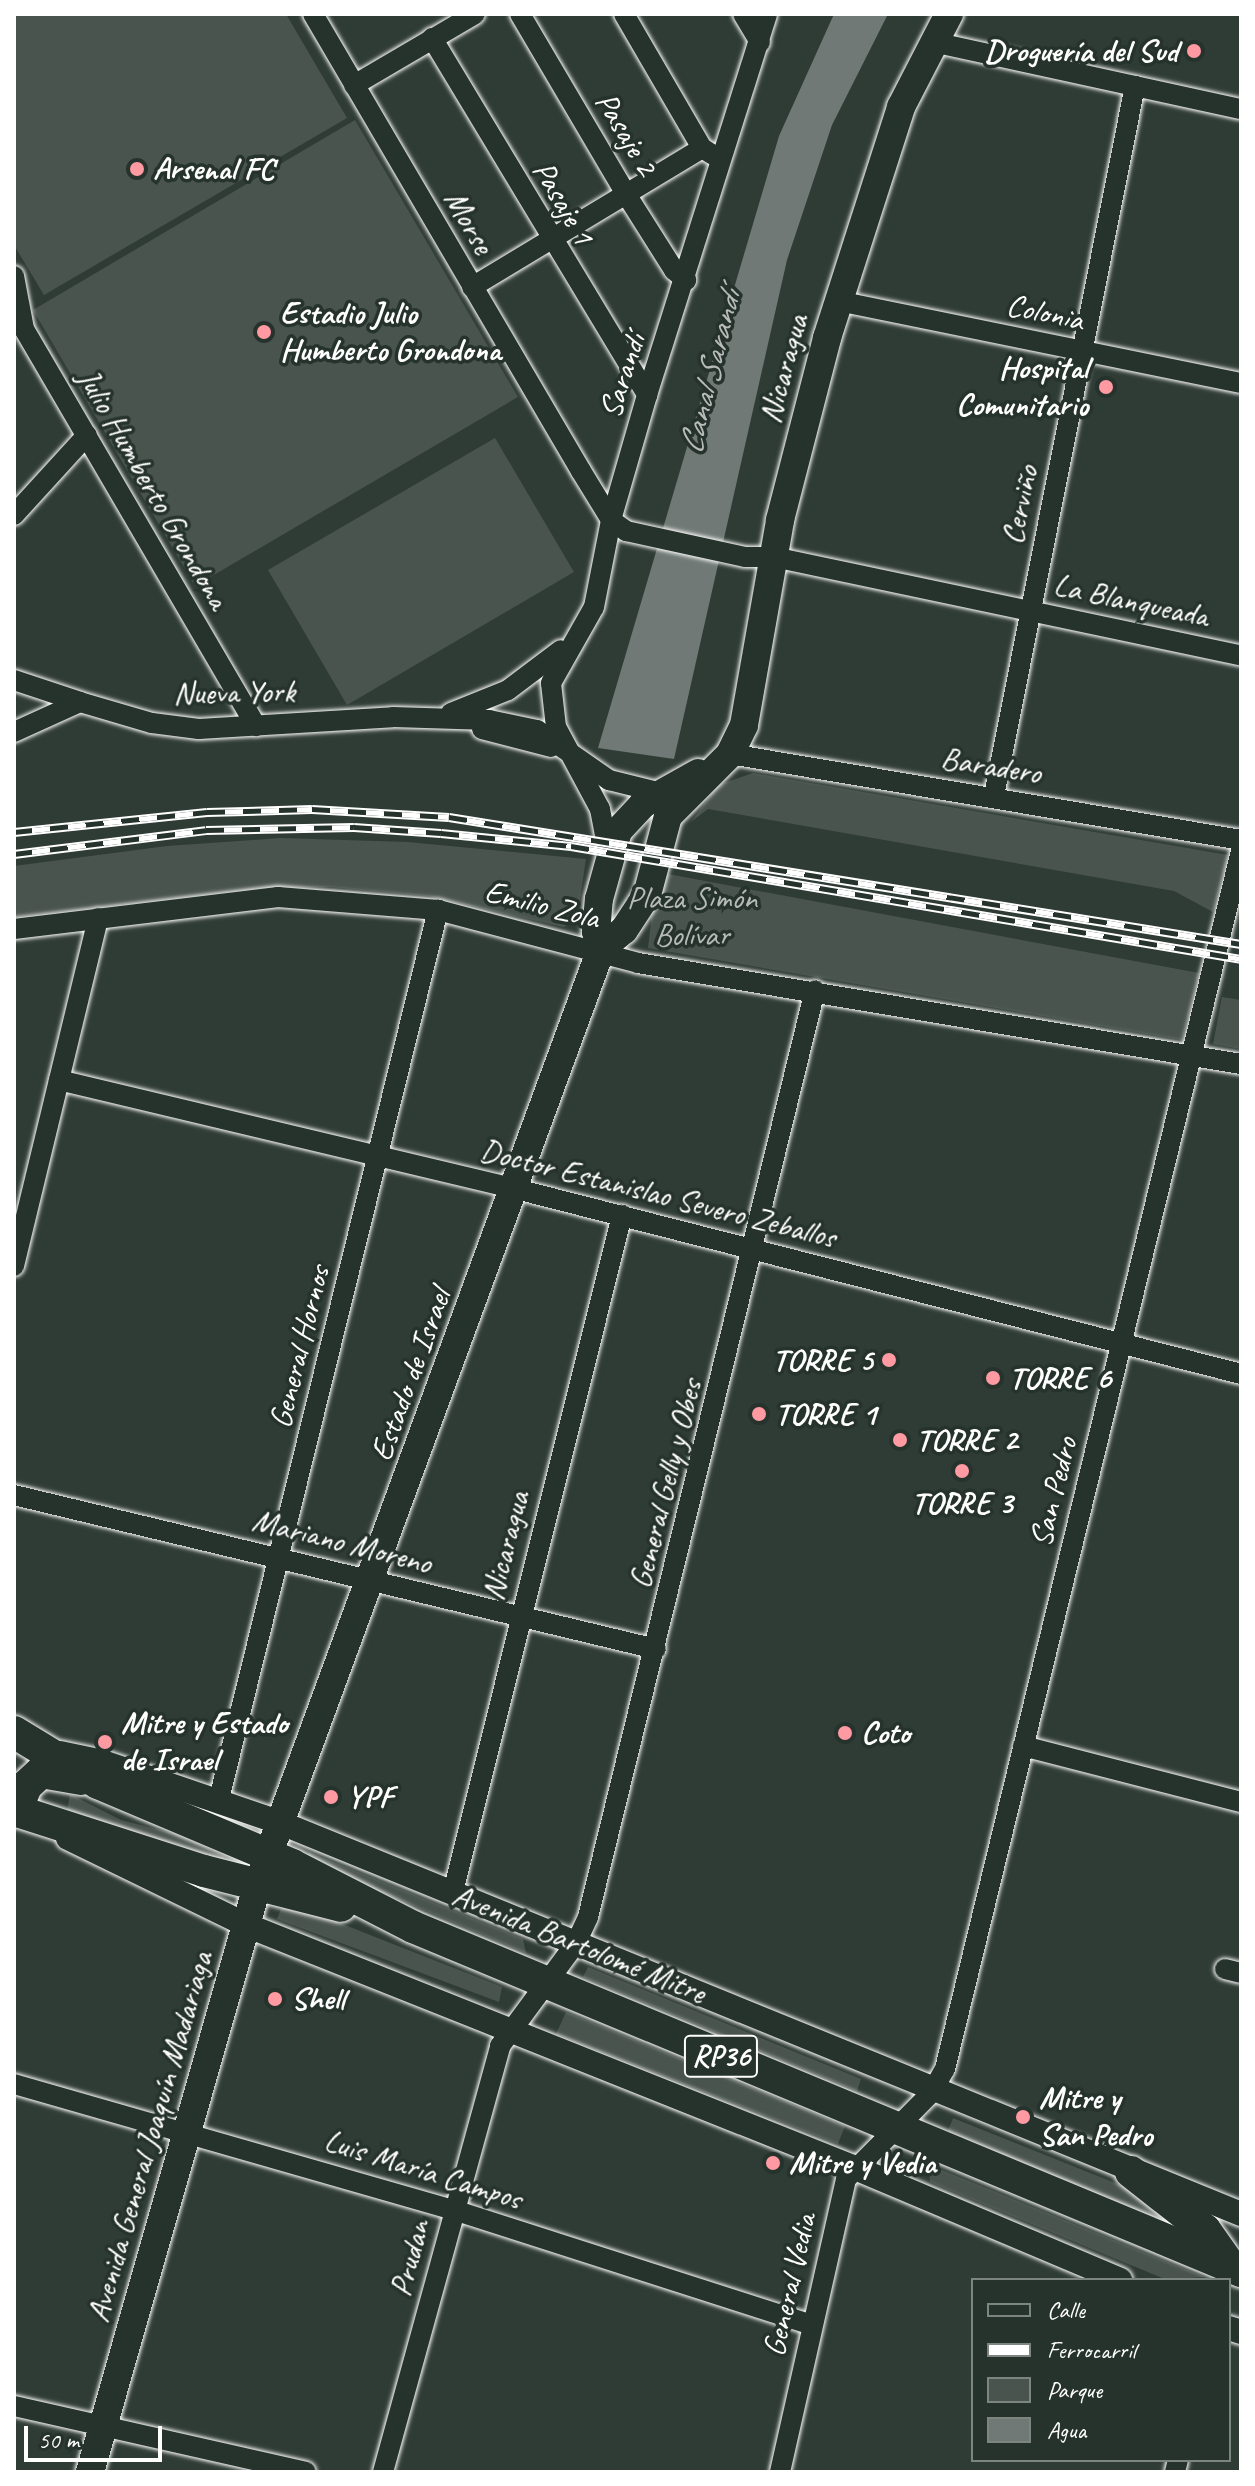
<!DOCTYPE html>
<html>
<head>
<meta charset="utf-8">
<style>
  body { margin:0 }
  #map { position:relative; width:1255px; height:2486px; overflow:hidden; background:#2f3b35; font-family:Caveat,sans-serif }
  div>[style] { position:absolute }
  .green>* { inset:0; background:#4a544f }
  .water>* { inset:0; background:#707975 }
  .roads { filter:drop-shadow(0 0 2px #fff) drop-shadow(0 0 2px #fff) }
  .minor>* { height:20px; margin:-10px; padding:0 10px; transform-origin:10px; border-radius:10px; background:#26332d }
  .tertiary>* { height:24px; margin:-12px; padding:0 12px; transform-origin:12px; border-radius:12px; background:#26332d }
  .secondary>* { height:28px; margin:-14px; padding:0 14px; transform-origin:14px; border-radius:14px; background:#26332d }
  .primary>* { height:32px; margin:-16px; padding:0 16px; transform-origin:16px; border-radius:16px; background:#26332d }
  .rail>* { height:9px; margin-top:-4.5px; transform-origin:0; background:repeating-linear-gradient(90deg,#26332d 0 18px,#fff 0 36px); box-sizing:border-box; border-block:2px solid #fff }
  .dots>* { width:22px; height:22px; translate:-50% -50%; box-sizing:border-box; border:4px solid #26332d; border-radius:50% }
  span { translate:-50% -50%; white-space:nowrap; text-align:center; line-height:1.15; -webkit-text-stroke:7px #26332d; paint-order:stroke }
  .shield-label span { padding:2px 6px; background:#26332d; border:2px solid; border-radius:6px; -webkit-text-stroke-width:0 }
  .shield-label { font-size:30px; color:#fff; font-weight:700 }
  .poi-label { font-size:32px; color:#fff; font-weight:700 }
  .right { translate:-100% -50%; text-align:right }
  .left { translate:0 -50%; text-align:left }
  .street-label { font-size:32px; color:#fff }
  .park-label { font-size:32px; color:#b7bbb9 }
  .water-label { font-size:34px; color:#b8bcba; font-style:italic }
  .frame { position:absolute; inset:0; border:16px solid #fff; pointer-events:none }
  .legend { position:absolute; left:971px; top:2278px; width:260px; height:184px; box-sizing:border-box; background:#26332d; border:2px solid #7d8581; margin:0; padding:10px 14px; list-style:none; font-size:24px; color:#fff }
  .legend li { display:flex; align-items:center; gap:16px; height:40px }
  .legend b { width:40px; border:2px solid #7d8581 }
  .scale { position:absolute; left:24px; top:2426px; width:138px; height:36px; box-sizing:border-box; border:4px solid #fff; border-top:0; padding-left:10px; font-size:24px; line-height:28px; white-space:nowrap; color:#fff; -webkit-text-stroke:6px #26332d; paint-order:stroke }
</style>
</head>
<body>
<div id="map">
  <div class="green">
    <i style="clip-path:polygon(14px 14px,286px 14px,347px 118px,44px 295px,14px 245px)"></i>
    <i style="clip-path:polygon(355px 120px,518px 397px,195px 586px,33px 310px)"></i>
    <i style="clip-path:polygon(495px 438px,574px 572px,347px 705px,268px 570px)"></i>
    <i style="clip-path:polygon(753px 773px,1228px 855px,1213px 912px,1174px 891px,708px 809px,691px 822px,718px 785px)"></i>
    <i style="clip-path:polygon(281px 838px,408px 842px,586px 859px,577px 919px,564px 927px,428px 896px,331px 887px,260px 888px,14px 917px,14px 866px,167px 846px)"></i>
    <i style="clip-path:polygon(668px 874px,1199px 973px,1182px 1040px,648px 948px,653px 903px)"></i>
    <i style="clip-path:polygon(1222px 997px,1241px 1000px,1241px 1049px,1213px 1044px)"></i>
    <i style="clip-path:polygon(70px 1794px,121px 1820px,176px 1834px,225px 1856px,220px 1868px,65px 1823px)"></i>
    <i style="clip-path:polygon(309px 1852px,523px 1939px,526px 1953px,306px 1860px)"></i>
    <i style="clip-path:polygon(284px 1901px,502px 1987px,499px 2002px,277px 1919px)"></i>
    <i style="clip-path:polygon(588px 1967px,861px 2079px,857px 2091px,583px 1977px)"></i>
    <i style="clip-path:polygon(566px 2012px,845px 2126px,838px 2144px,556px 2034px)"></i>
    <i style="clip-path:polygon(953px 2118px,1160px 2201px,1202px 2238px,948px 2131px)"></i>
    <i style="clip-path:polygon(937px 2168px,1204px 2277px,1167px 2280px,930px 2182px,929px 2171px)"></i>
  </div>
  <div class="water">
    <i style="clip-path:polygon(834px 14px,888px 14px,832px 125px,787px 260px,674px 759px,598px 748px,779px 136px)"></i>
  </div>
  <div class="roads">
    <div class="minor">
      <i style="left:313px;top:14px;width:530px;rotate:59.61deg"></i>
      <i style="left:581px;top:471px;width:57px;rotate:58.5deg"></i>
      <i style="left:611px;top:520px;width:19px;rotate:36deg"></i>
      <i style="left:626px;top:531px;width:122px;rotate:12.3deg"></i>
      <i style="left:745px;top:557px;width:29px"></i>
      <i style="left:774px;top:557px;width:477px;rotate:11.9deg"></i>
      <i style="left:520px;top:14px;width:209px;rotate:59.5deg"></i>
      <i style="left:626px;top:194px;width:90px;rotate:57.7deg"></i>
      <i style="left:674px;top:270px;width:16px;rotate:40deg"></i>
      <i style="left:624px;top:14px;width:155px;rotate:59.8deg"></i>
      <i style="left:702px;top:148px;width:13px;rotate:32deg"></i>
      <i style="left:743px;top:14px;width:33px;rotate:59deg"></i>
      <i style="left:432px;top:38px;width:417px;rotate:58.9deg"></i>
      <i style="left:933px;top:42px;width:315px;rotate:12.3deg"></i>
      <i style="left:354px;top:85px;width:140px;rotate:-30.4deg"></i>
      <i style="left:14px;top:276px;width:54px;rotate:79.3deg"></i>
      <i style="left:24px;top:329px;width:460px;rotate:59.7deg"></i>
      <i style="left:472px;top:287px;width:269px;rotate:-31.1deg"></i>
      <i style="left:838px;top:301px;width:411px;rotate:11.5deg"></i>
      <i style="left:14px;top:515px;width:108px;rotate:-47.6deg"></i>
      <i style="left:14px;top:680px;width:70px;rotate:18.4deg"></i>
      <i style="left:451px;top:713px;width:61px;rotate:-22deg"></i>
      <i style="left:508px;top:690px;width:66px;rotate:-37deg"></i>
      <i style="left:482px;top:729px;width:71px;rotate:14.6deg"></i>
      <i style="left:14px;top:732px;width:72px;rotate:-24.4deg"></i>
      <i style="left:80px;top:702px;width:75px;rotate:16.3deg"></i>
      <i style="left:152px;top:723px;width:47px;rotate:7.3deg"></i>
      <i style="left:199px;top:729px;width:194px;rotate:-3.5deg"></i>
      <i style="left:393px;top:717px;width:96px;rotate:1.8deg"></i>
      <i style="left:489px;top:720px;width:49px;rotate:11.8deg"></i>
      <i style="left:537px;top:730px;width:88px;rotate:34.8deg"></i>
      <i style="left:609px;top:780px;width:50px;rotate:13.8deg"></i>
      <i style="left:730px;top:754px;width:518px;rotate:9.55deg"></i>
      <i style="left:994px;top:796px;width:724px;rotate:-78.77deg"></i>
      <i style="left:608px;top:851px;width:43px;rotate:-100.8deg"></i>
      <i style="left:600px;top:809px;width:93px;rotate:-118.2deg"></i>
      <i style="left:556px;top:727px;width:44px;rotate:-96.5deg"></i>
      <i style="left:551px;top:683px;width:87px;rotate:-60.5deg"></i>
      <i style="left:594px;top:607px;width:89px;rotate:-78.9deg"></i>
      <i style="left:611px;top:520px;width:130px;rotate:-73.9deg"></i>
      <i style="left:647px;top:395px;width:399px;rotate:-72.5deg"></i>
      <i style="left:14px;top:929px;width:266px;rotate:-6.9deg"></i>
      <i style="left:278px;top:897px;width:161px;rotate:4.6deg"></i>
      <i style="left:438px;top:910px;width:207px;rotate:14.8deg"></i>
      <i style="left:638px;top:963px;width:611px;rotate:9.51deg"></i>
      <i style="left:59px;top:1080px;width:470px;rotate:13.4deg"></i>
      <i style="left:516px;top:1189px;width:748px;rotate:14.31deg"></i>
      <i style="left:14px;top:1266px;width:358px;rotate:-76.4deg"></i>
      <i style="left:14px;top:1495px;width:660px;rotate:13.49deg"></i>
      <i style="left:1023px;top:1746px;width:225px;rotate:14.4deg"></i>
      <i style="left:219px;top:1799px;width:916px;rotate:-76.16deg"></i>
      <i style="left:453px;top:1892px;width:698px;rotate:-75.98deg"></i>
      <i style="left:1225px;top:1969px;width:16px;rotate:14deg"></i>
      <i style="left:14px;top:2084px;width:458px;rotate:16deg"></i>
      <i style="left:454px;top:2210px;width:376px;rotate:17.8deg"></i>
      <i style="left:14px;top:2406px;width:299px;rotate:12.7deg"></i>
      <i style="left:383px;top:2472px;width:442px;rotate:-74.6deg"></i>
      <i style="left:500px;top:2046px;width:128px;rotate:-53.6deg"></i>
      <i style="left:576px;top:1943px;width:29px;rotate:-65deg"></i>
      <i style="left:588px;top:1917px;width:954px;rotate:-76.24deg"></i>
      <i style="left:780px;top:2472px;width:300px;rotate:-77.3deg"></i>
      <i style="left:846px;top:2179px;width:122px;rotate:-45.3deg"></i>
      <i style="left:932px;top:2092px;width:26px;rotate:-61deg"></i>
      <i style="left:945px;top:2069px;width:1253px;rotate:-76.34deg"></i>
      <i style="left:1175px;top:2472px;width:12px;rotate:-76deg"></i>
    </div>
    <div class="tertiary">
      <i style="left:60px;top:1753px;width:44px;rotate:11.8deg"></i>
      <i style="left:103px;top:1762px;width:188px;rotate:18.9deg"></i>
      <i style="left:281px;top:1823px;width:1037px;rotate:22.16deg"></i>
      <i style="left:68px;top:1838px;width:198px;rotate:26deg"></i>
      <i style="left:246px;top:1925px;width:653px;rotate:21.74deg"></i>
      <i style="left:853px;top:2167px;width:290px;rotate:22.9deg"></i>
      <i style="left:1229px;top:2328px;width:13px;rotate:18deg"></i>
    </div>
    <div class="secondary">
      <i style="left:601px;top:949px;width:18px;rotate:-106deg"></i>
      <i style="left:596px;top:932px;width:33px;rotate:-85deg"></i>
      <i style="left:599px;top:899px;width:71px;rotate:-74.4deg"></i>
      <i style="left:618px;top:831px;width:37px;rotate:-47deg"></i>
      <i style="left:643px;top:804px;width:63px;rotate:-29.4deg"></i>
      <i style="left:90px;top:2472px;width:612px;rotate:-74.08deg"></i>
      <i style="left:258px;top:1883px;width:995px;rotate:-69.83deg"></i>
      <i style="left:601px;top:949px;width:30px;rotate:-40deg"></i>
      <i style="left:624px;top:930px;width:42px;rotate:-56.7deg"></i>
      <i style="left:647px;top:895px;width:82px;rotate:-75.1deg"></i>
      <i style="left:668px;top:816px;width:88px;rotate:-45deg"></i>
      <i style="left:730px;top:754px;width:32px;rotate:-64deg"></i>
      <i style="left:744px;top:725px;width:208px;rotate:-80deg"></i>
      <i style="left:780px;top:520px;width:188px;rotate:-75.5deg"></i>
      <i style="left:827px;top:338px;width:243px;rotate:-72.2deg"></i>
      <i style="left:901px;top:107px;width:105px;rotate:-62.7deg"></i>
    </div>
    <div class="primary">
      <i style="left:14px;top:1732px;width:98px;rotate:31.3deg"></i>
      <i style="left:98px;top:1783px;width:211px;rotate:22.9deg"></i>
      <i style="left:292px;top:1865px;width:136px;rotate:27.1deg"></i>
      <i style="left:413px;top:1927px;width:897px;rotate:22.56deg"></i>
      <i style="left:14px;top:1810px;width:200px;rotate:17.8deg"></i>
      <i style="left:204px;top:1871px;width:141px;rotate:14.3deg"></i>
      <i style="left:16px;top:1811px;width:27px;rotate:-68deg"></i>
      <i style="left:26px;top:1786px;width:21px;rotate:-43deg"></i>
      <i style="left:41px;top:1772px;width:41px;rotate:9.9deg"></i>
      <i style="left:1131px;top:2172px;width:94px;rotate:38.1deg"></i>
      <i style="left:1205px;top:2230px;width:45px;rotate:54.9deg"></i>
    </div>
  </div>
  <div class="rail">
    <i style="left:14px;top:832px;width:194px;rotate:-5.9deg"></i>
    <i style="left:207px;top:812px;width:105px;rotate:-1.6deg"></i>
    <i style="left:312px;top:809px;width:137px;rotate:3.3deg"></i>
    <i style="left:449px;top:817px;width:802px;rotate:9.11deg"></i>
    <i style="left:14px;top:854px;width:193px;rotate:-7.1deg"></i>
    <i style="left:206px;top:830px;width:148px;rotate:-1.2deg"></i>
    <i style="left:354px;top:827px;width:87px;rotate:3.9deg"></i>
    <i style="left:441px;top:833px;width:131px;rotate:5.7deg"></i>
    <i style="left:571px;top:846px;width:679px;rotate:9.57deg"></i>
  </div>
  <div class="dots">
    <i style="left:1194px;top:51px;background:#ff9aa2"></i>
    <i style="left:137px;top:169px;background:#ff9aa2"></i>
    <i style="left:264px;top:332px;background:#ff9aa2"></i>
    <i style="left:1106px;top:387px;background:#ff9aa2"></i>
    <i style="left:889px;top:1360px;background:#ff9aa2"></i>
    <i style="left:993px;top:1378px;background:#ff9aa2"></i>
    <i style="left:759px;top:1414px;background:#ff9aa2"></i>
    <i style="left:900px;top:1440px;background:#ff9aa2"></i>
    <i style="left:962px;top:1471px;background:#ff9aa2"></i>
    <i style="left:845px;top:1733px;background:#ff9aa2"></i>
    <i style="left:105px;top:1742px;background:#ff9aa2"></i>
    <i style="left:331px;top:1797px;background:#ff9aa2"></i>
    <i style="left:275px;top:1999px;background:#ff9aa2"></i>
    <i style="left:1023px;top:2117px;background:#ff9aa2"></i>
    <i style="left:773px;top:2163px;background:#ff9aa2"></i>
  </div>
  <div class="shield-label">
    <span style="left:721px;top:2056px">RP36</span>
  </div>
  <div class="poi-label">
    <span class="right" style="left:1178px;top:51px">Droguería del Sud</span>
    <span class="left" style="left:153px;top:169px">Arsenal FC</span>
    <span class="left" style="left:280px;top:332px">Estadio Julio<br>Humberto Grondona</span>
    <span class="right" style="left:1088px;top:387px">Hospital<br>Comunitario</span>
    <span class="right" style="left:873px;top:1360px">TORRE 5</span>
    <span class="left" style="left:1009px;top:1378px">TORRE 6</span>
    <span class="left" style="left:775px;top:1414px">TORRE 1</span>
    <span class="left" style="left:916px;top:1440px">TORRE 2</span>
    <span style="left:962px;top:1503px">TORRE 3</span>
    <span class="left" style="left:121px;top:1742px">Mitre y Estado<br>de Israel</span>
    <span class="left" style="left:861px;top:1733px">Coto</span>
    <span class="left" style="left:347px;top:1797px">YPF</span>
    <span class="left" style="left:291px;top:1999px">Shell</span>
    <span class="left" style="left:1039px;top:2117px">Mitre y<br>San Pedro</span>
    <span class="left" style="left:789px;top:2163px">Mitre y Vedia</span>
  </div>
  <div class="street-label">
    <span style="left:626px;top:134px;rotate:59deg">Pasaje 2</span>
    <span style="left:563px;top:203px;rotate:60deg">Pasaje 1</span>
    <span style="left:469px;top:222px;rotate:60deg">Morse</span>
    <span style="left:1045px;top:313px;rotate:12deg">Colonia</span>
    <span style="left:784px;top:369px;rotate:-75deg">Nicaragua</span>
    <span style="left:623px;top:376px;rotate:-72deg">Sarandí</span>
    <span style="left:153px;top:489px;rotate:60deg">Julio Humberto Grondona</span>
    <span style="left:1020px;top:505px;rotate:-78deg">Cerviño</span>
    <span style="left:1131px;top:601px;rotate:12deg">La Blanqueada</span>
    <span style="left:234px;top:693px;rotate:-1deg">Nueva York</span>
    <span style="left:991px;top:766px;rotate:9deg">Baradero</span>
    <span style="left:542px;top:905px;rotate:14deg">Emilio Zola</span>
    <span style="left:658px;top:1194px;rotate:14deg">Doctor Estanislao Severo Zeballos</span>
    <span style="left:300px;top:1347px;rotate:-76deg">General Hornos</span>
    <span style="left:411px;top:1375px;rotate:-70deg">Estado de Israel</span>
    <span style="left:666px;top:1484px;rotate:-76deg">General Gelly y Obes</span>
    <span style="left:1054px;top:1492px;rotate:-76deg">San Pedro</span>
    <span style="left:342px;top:1542px;rotate:14deg">Mariano Moreno</span>
    <span style="left:506px;top:1546px;rotate:-76deg">Nicaragua</span>
    <span style="left:579px;top:1944px;rotate:22deg">Avenida Bartolomé Mitre</span>
    <span style="left:150px;top:2137px;rotate:-74deg">Avenida General Joaquín Madariaga</span>
    <span style="left:423px;top:2170px;rotate:17deg">Luis María Campos</span>
    <span style="left:410px;top:2258px;rotate:-75deg">Prudan</span>
    <span style="left:790px;top:2285px;rotate:-77deg">General Vedia</span>
  </div>
  <div class="park-label">
    <span style="left:692px;top:917px">Plaza Simón<br>Bolívar</span>
  </div>
  <div class="water-label">
    <span style="left:709px;top:372px;rotate:-76deg">Canal Sarandí</span>
  </div>
  <div class="frame"></div>
  <ul class="legend">
  <li><b style="height:10px;background:#26332d"></b>Calle</li>
  <li><b style="height:10px;background:#fff"></b>Ferrocarril</li>
  <li><b style="height:22px;background:#4a544f"></b>Parque</li>
  <li><b style="height:22px;background:#707975"></b>Agua</li>
  </ul>
  <div class="scale">50 m</div>
</div>
</body>
</html>
